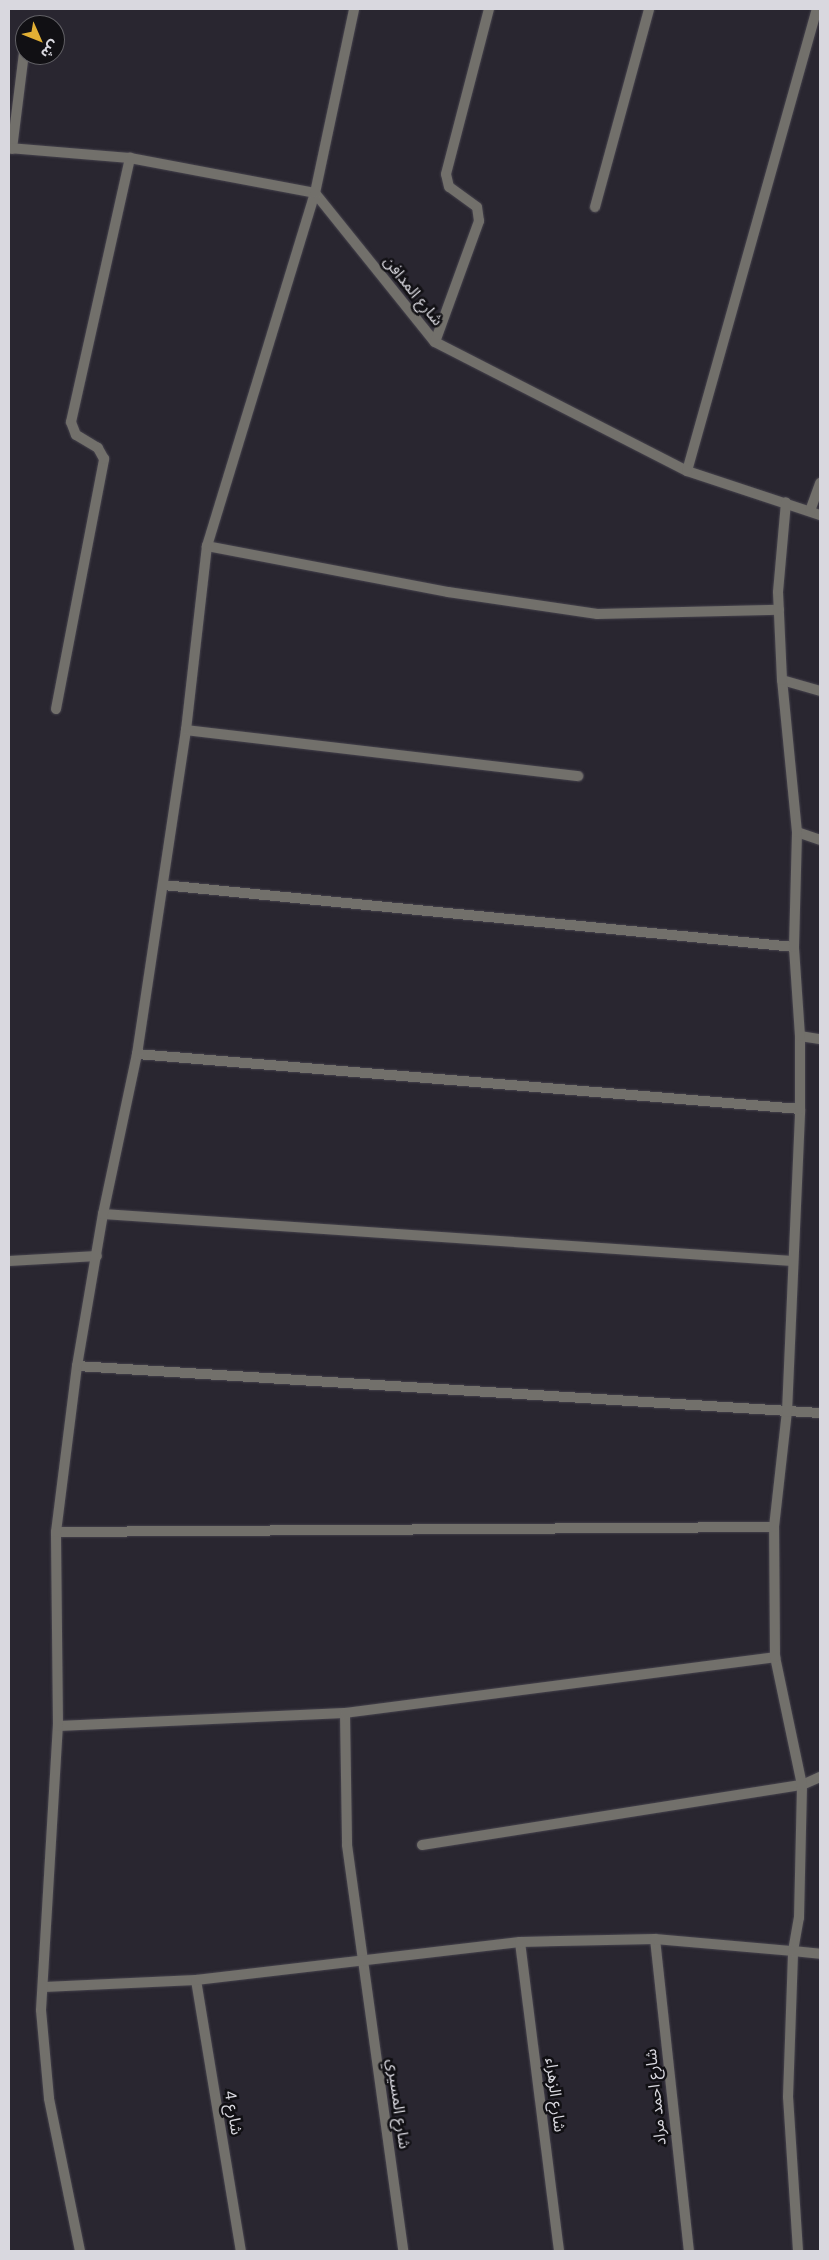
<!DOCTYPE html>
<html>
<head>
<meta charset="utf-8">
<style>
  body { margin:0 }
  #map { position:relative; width:829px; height:2260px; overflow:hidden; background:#292630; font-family:Helvetica,"Noto Sans Arabic",sans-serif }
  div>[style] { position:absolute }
  .roads { filter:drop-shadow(0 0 1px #45424c) drop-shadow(0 0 1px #45424c) }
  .service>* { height:10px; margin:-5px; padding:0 5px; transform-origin:5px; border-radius:5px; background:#72706b }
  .minor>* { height:10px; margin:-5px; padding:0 5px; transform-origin:5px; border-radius:5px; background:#72706b }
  span { translate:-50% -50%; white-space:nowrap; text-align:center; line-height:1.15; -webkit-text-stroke:5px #111014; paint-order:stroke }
  .street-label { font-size:16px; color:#d9d8df }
  .frame { position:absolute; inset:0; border:10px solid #d9d8df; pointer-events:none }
  .north { position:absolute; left:15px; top:15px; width:50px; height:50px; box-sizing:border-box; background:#111014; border:1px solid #616065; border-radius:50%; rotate:134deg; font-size:14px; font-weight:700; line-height:20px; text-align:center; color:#d9d8df }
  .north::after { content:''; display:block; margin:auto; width:18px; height:22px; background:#e2af34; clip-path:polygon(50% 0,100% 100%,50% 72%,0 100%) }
</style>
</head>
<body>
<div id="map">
  <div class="roads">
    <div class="service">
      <i style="left:12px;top:149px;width:98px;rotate:-82.9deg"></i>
    </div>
    <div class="minor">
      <i style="left:9px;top:148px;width:121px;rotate:4.7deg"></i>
      <i style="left:130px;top:158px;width:188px;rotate:10.7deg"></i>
      <i style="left:315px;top:193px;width:191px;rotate:51.2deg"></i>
      <i style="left:435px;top:342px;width:283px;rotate:27.1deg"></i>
      <i style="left:687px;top:471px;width:140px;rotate:18.3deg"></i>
      <i style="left:595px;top:207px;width:205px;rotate:-74.7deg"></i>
      <i style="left:435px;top:342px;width:129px;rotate:-70deg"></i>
      <i style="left:479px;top:221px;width:14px;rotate:-98deg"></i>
      <i style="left:477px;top:207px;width:34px;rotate:-144deg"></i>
      <i style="left:449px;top:187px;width:13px;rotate:-103deg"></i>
      <i style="left:446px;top:174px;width:171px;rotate:-75.4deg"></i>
      <i style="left:687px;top:471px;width:480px;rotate:-74.3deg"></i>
      <i style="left:810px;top:511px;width:30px;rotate:-70deg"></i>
      <i style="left:207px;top:546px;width:245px;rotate:10.8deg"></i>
      <i style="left:448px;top:592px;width:151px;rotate:8.4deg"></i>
      <i style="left:597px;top:614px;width:182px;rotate:-1.3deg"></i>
      <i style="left:782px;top:680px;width:40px;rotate:16deg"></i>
      <i style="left:56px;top:709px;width:255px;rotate:-79.1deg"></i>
      <i style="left:104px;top:459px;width:13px;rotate:-119deg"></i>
      <i style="left:98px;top:448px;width:26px;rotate:-149deg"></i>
      <i style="left:76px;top:435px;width:14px;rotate:-111deg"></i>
      <i style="left:71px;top:422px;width:271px;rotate:-77.4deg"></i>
      <i style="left:186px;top:730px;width:395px;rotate:6.7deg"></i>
      <i style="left:797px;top:832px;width:24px;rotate:19deg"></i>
      <i style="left:163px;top:885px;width:634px;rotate:5.61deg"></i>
      <i style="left:800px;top:1036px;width:20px;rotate:9deg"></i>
      <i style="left:137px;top:1054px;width:665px;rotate:4.74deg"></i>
      <i style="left:103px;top:1214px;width:691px;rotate:3.9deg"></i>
      <i style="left:9px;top:1261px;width:88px;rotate:-3.3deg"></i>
      <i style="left:77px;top:1366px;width:744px;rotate:3.62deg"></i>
      <i style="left:56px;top:1532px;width:718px;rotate:-0.4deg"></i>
      <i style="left:345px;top:1713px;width:132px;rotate:89.1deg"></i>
      <i style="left:347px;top:1845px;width:410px;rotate:82.1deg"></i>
      <i style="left:58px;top:1726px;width:287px;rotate:-2.6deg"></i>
      <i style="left:345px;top:1713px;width:434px;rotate:-7.4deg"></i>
      <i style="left:422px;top:1845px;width:385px;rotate:-9deg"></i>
      <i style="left:802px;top:1785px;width:20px;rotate:-24deg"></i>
      <i style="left:655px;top:1939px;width:314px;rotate:83.8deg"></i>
      <i style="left:520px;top:1942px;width:311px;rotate:82.8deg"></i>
      <i style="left:196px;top:1980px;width:275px;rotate:80.6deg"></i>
      <i style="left:44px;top:1987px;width:152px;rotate:-2.6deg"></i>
      <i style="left:196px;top:1980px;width:326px;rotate:-6.7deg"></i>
      <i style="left:520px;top:1942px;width:135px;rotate:-1.3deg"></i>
      <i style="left:655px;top:1939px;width:139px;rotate:5deg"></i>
      <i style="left:793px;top:1951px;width:34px;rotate:-80deg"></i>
      <i style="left:799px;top:1918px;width:133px;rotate:-88.7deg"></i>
      <i style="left:802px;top:1785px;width:131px;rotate:-101.9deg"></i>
      <i style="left:775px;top:1657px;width:130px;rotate:-90.4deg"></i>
      <i style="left:774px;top:1527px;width:116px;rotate:-83.6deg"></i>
      <i style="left:787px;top:1412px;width:303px;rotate:-87.5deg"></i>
      <i style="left:800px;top:1109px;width:73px;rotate:-90deg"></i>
      <i style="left:800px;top:1036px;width:89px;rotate:-93.9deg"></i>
      <i style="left:794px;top:947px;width:115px;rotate:-88.5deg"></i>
      <i style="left:797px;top:832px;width:153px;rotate:-95.6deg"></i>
      <i style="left:782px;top:680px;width:88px;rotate:-92.6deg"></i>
      <i style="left:778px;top:592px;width:90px;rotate:-84.9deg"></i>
      <i style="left:80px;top:2251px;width:156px;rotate:-101.5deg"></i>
      <i style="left:49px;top:2098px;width:88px;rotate:-95.2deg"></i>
      <i style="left:41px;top:2010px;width:285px;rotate:-86.6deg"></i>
      <i style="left:58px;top:1726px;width:194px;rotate:-90.6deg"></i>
      <i style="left:56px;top:1532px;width:167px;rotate:-82.8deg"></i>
      <i style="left:77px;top:1366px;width:154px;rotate:-80.3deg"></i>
      <i style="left:103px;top:1214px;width:164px;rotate:-78deg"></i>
      <i style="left:137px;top:1054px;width:328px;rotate:-81.4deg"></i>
      <i style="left:186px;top:730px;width:185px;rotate:-83.5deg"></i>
      <i style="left:207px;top:546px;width:369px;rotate:-73deg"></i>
      <i style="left:315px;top:193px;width:188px;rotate:-78deg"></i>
      <i style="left:798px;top:2251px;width:154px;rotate:-93.7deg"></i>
      <i style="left:788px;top:2097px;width:146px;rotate:-88deg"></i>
      <i style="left:793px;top:1951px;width:27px;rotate:6deg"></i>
    </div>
  </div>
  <div class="street-label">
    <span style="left:413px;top:291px;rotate:51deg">شارع المدافن</span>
    <span style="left:555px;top:2095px;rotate:83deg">شارع الزهراء</span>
    <span style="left:656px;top:2097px;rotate:-96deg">شارع احمد مراد</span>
    <span style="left:398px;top:2104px;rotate:82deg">شارع المسيري</span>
    <span style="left:233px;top:2113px;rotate:81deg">شارع 4</span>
  </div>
  <div class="frame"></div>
  <div class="north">ش</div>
</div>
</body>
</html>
